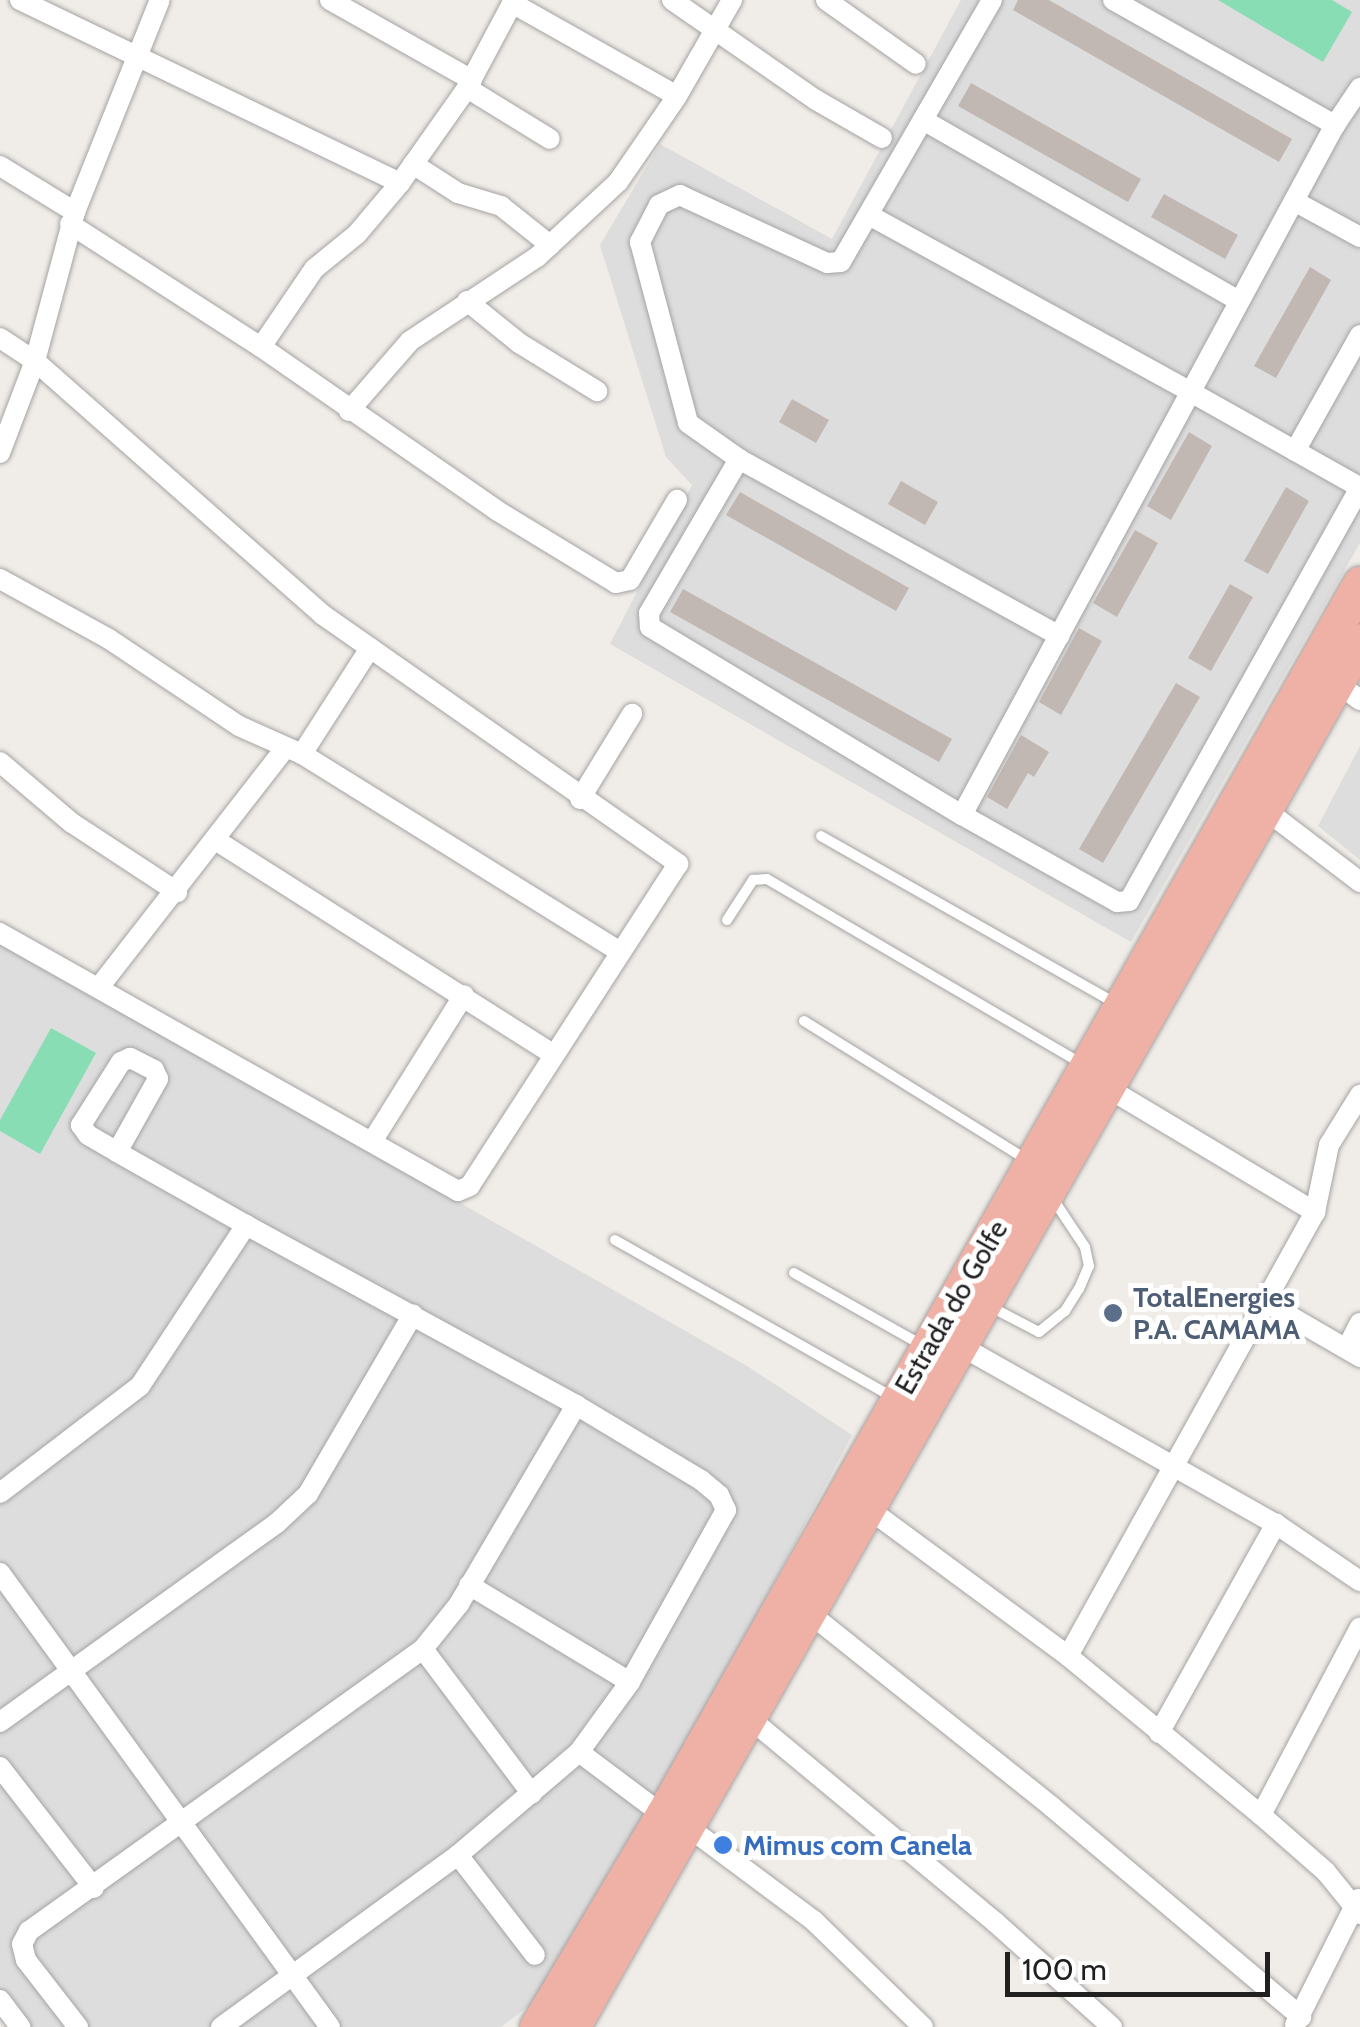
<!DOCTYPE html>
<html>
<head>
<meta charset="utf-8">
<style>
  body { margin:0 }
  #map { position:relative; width:1360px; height:2027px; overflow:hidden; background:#f0ece7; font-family:Cabin,sans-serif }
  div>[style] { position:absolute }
  .residential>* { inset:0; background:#dedddd }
  .pitch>* { inset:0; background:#88ddb5 }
  .building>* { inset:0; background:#c1b8b3 }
  .roads { filter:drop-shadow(0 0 2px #a4a4a4) drop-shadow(0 0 2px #a4a4a4) }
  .service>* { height:10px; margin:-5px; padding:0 5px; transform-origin:5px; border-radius:5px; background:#fff }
  .minor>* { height:20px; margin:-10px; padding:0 10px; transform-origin:10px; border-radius:10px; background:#fff }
  .trunk>* { height:35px; margin:-17.5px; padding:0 17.5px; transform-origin:17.5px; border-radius:17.5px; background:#efb0a6 }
  .dots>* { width:28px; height:28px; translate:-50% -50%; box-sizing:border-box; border:5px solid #fff; border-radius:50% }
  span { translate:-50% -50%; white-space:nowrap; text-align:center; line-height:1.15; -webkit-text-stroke:10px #fff; paint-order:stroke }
  .service-label { font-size:28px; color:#4e5e75; font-weight:700 }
  .left { translate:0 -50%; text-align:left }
  .street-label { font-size:28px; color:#202020 }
  .shop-label { font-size:28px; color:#366cbe; font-weight:700 }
  .scale { position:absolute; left:1005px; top:1952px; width:265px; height:45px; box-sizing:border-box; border:5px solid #202020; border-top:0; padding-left:12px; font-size:30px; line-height:35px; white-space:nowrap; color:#202020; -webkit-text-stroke:8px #fff; paint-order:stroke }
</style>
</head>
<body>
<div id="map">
  <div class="residential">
    <i style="clip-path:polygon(961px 0,1360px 0,1360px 543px,1131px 942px,610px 644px,692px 485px,666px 457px,600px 245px,660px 144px,832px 239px)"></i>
    <i style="clip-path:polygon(1360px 746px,1360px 860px,1318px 826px)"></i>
    <i style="clip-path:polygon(0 941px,747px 1366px,852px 1435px,674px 1772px,550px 1990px,501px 2027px,24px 2027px,0 1995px)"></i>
  </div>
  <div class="pitch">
    <i style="clip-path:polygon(1218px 0,1332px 0,1352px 12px,1323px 62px)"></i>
    <i style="clip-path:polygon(51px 1028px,96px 1053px,40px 1154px,0 1131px,0 1120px)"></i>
  </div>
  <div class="building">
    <i style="clip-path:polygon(1018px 0,1049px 0,1292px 139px,1279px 162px,1013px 10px)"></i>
    <i style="clip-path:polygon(971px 83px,1141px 179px,1128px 202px,958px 106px)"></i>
    <i style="clip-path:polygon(1164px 194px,1238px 235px,1225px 259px,1151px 217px)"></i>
    <i style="clip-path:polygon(1310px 267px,1331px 280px,1276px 378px,1254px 366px)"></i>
    <i style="clip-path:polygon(792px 399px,829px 420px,816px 443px,779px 422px)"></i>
    <i style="clip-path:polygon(1189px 432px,1212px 446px,1171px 520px,1147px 506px)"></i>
    <i style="clip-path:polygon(901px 481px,938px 502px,925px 525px,888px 504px)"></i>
    <i style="clip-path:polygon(1286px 487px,1309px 501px,1268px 574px,1244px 561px)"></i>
    <i style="clip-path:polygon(740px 492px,909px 588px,896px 611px,726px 515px)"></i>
    <i style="clip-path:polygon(1135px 530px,1158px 543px,1117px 617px,1093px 603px)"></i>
    <i style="clip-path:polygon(1230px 584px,1253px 597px,1211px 671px,1188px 658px)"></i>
    <i style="clip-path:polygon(683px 589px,952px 739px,939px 762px,670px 612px)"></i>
    <i style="clip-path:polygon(1079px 628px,1102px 641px,1061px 715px,1039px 702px)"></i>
    <i style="clip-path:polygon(1176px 683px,1200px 697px,1103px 863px,1079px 849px)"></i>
    <i style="clip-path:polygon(1021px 735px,1049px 752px,1034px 777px,1028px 773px,1007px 809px,987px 797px)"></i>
  </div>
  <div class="roads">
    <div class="service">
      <i style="left:821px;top:836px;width:338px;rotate:29.6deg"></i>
      <i style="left:727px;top:920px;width:48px;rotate:-57deg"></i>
      <i style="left:753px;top:880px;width:14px;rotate:-4deg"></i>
      <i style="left:767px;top:879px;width:364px;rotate:30.4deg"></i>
      <i style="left:804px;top:1021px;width:263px;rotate:31.9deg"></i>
      <i style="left:615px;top:1240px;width:319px;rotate:29.5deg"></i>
      <i style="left:794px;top:1273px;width:147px;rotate:29.4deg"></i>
      <i style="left:989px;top:1306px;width:56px;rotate:27.5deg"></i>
      <i style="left:1039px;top:1332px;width:33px;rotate:-39deg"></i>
      <i style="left:1065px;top:1311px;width:26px;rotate:-58deg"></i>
      <i style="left:1079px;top:1289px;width:25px;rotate:-67deg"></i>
      <i style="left:1089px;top:1266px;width:19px;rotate:-102deg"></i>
      <i style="left:1085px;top:1247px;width:58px;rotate:-123.7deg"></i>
    </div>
    <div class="minor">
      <i style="left:20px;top:0;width:422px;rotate:25.7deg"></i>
      <i style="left:400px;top:183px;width:116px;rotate:-54.8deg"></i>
      <i style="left:467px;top:88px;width:100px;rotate:-61.9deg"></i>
      <i style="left:330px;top:0;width:163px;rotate:29.4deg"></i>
      <i style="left:672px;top:0;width:175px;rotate:34.8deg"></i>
      <i style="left:816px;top:100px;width:76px;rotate:29.9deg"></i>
      <i style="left:826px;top:0;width:110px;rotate:35.4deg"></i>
      <i style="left:992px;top:0;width:302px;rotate:120deg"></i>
      <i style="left:841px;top:262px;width:14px;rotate:176deg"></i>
      <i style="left:827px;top:263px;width:162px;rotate:-155.2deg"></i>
      <i style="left:680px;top:195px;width:23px;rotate:155deg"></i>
      <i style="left:659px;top:205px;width:42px;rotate:117.2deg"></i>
      <i style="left:640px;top:242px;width:187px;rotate:75.1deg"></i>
      <i style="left:688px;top:423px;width:62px;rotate:35.2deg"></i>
      <i style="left:739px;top:459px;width:366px;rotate:28.9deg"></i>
      <i style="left:1113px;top:0;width:255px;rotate:29.4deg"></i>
      <i style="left:512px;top:3px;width:189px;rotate:29.4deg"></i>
      <i style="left:467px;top:88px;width:97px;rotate:31.6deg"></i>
      <i style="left:923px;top:120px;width:364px;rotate:29.8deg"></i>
      <i style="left:413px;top:164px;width:54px;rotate:32.8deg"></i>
      <i style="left:458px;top:193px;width:45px;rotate:16.8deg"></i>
      <i style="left:501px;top:206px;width:63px;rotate:38.5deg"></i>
      <i style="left:0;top:166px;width:88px;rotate:31.5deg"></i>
      <i style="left:1294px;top:201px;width:75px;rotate:28.6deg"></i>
      <i style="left:70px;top:224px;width:227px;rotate:32.8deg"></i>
      <i style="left:261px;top:347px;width:286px;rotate:34.7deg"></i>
      <i style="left:496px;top:510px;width:140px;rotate:31.3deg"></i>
      <i style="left:616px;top:583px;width:14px;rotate:-12deg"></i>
      <i style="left:630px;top:580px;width:93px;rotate:-59.6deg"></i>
      <i style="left:467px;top:301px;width:67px;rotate:38.9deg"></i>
      <i style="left:519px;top:343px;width:92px;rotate:31.6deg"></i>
      <i style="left:0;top:338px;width:42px;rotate:33.3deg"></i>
      <i style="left:35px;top:361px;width:384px;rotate:41.4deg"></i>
      <i style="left:323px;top:615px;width:434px;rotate:35deg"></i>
      <i style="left:678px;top:864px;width:383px;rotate:122.9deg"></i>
      <i style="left:470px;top:1186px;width:13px;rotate:157deg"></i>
      <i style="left:458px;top:1191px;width:526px;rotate:-150.61deg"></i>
      <i style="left:261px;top:347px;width:94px;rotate:-55.8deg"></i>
      <i style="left:314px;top:269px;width:55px;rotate:-39.1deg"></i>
      <i style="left:357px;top:234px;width:67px;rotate:-49.9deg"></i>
      <i style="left:349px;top:411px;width:93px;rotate:-48.9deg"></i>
      <i style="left:410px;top:341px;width:152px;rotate:-33.5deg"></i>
      <i style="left:537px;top:257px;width:110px;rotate:-42.8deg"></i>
      <i style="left:618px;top:182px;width:104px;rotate:-55.5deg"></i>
      <i style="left:677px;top:96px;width:111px;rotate:-60.2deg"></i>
      <i style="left:1295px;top:451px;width:133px;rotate:-60.7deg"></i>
      <i style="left:0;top:453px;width:98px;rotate:-69.2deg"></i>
      <i style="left:35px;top:361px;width:154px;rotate:-75deg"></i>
      <i style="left:75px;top:212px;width:228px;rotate:-68.2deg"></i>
      <i style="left:739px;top:459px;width:178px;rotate:120.3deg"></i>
      <i style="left:649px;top:613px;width:14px;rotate:86deg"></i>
      <i style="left:650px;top:627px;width:364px;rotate:31.1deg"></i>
      <i style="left:962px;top:815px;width:178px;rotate:29.3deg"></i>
      <i style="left:1117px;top:902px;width:12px;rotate:-5deg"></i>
      <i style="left:1129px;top:901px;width:470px;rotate:-60.8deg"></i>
      <i style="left:1358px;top:491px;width:8px;rotate:-120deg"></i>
      <i style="left:1354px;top:484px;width:187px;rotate:-150.6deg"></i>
      <i style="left:1191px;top:392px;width:365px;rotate:-151.2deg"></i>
      <i style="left:0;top:579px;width:124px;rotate:28.8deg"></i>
      <i style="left:109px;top:639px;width:156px;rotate:33.8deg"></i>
      <i style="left:239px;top:726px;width:69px;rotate:24deg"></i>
      <i style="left:302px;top:754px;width:373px;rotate:31.9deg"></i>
      <i style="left:1336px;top:682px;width:30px;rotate:37deg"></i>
      <i style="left:302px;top:754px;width:126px;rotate:-57.3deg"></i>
      <i style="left:0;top:762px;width:94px;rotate:40.3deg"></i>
      <i style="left:72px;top:823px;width:126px;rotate:33.3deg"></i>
      <i style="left:580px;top:799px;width:100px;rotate:-58.5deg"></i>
      <i style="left:1263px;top:808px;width:122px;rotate:37.3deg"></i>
      <i style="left:962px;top:815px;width:784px;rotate:-61.61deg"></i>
      <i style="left:1335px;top:125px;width:45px;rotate:-56deg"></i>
      <i style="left:217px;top:841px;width:398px;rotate:32.4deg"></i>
      <i style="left:100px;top:986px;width:299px;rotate:-52.1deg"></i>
      <i style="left:1106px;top:1087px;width:244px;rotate:30.9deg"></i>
      <i style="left:373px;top:1140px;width:171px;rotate:-57.9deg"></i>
      <i style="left:117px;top:1152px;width:84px;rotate:-60.7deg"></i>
      <i style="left:158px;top:1079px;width:10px;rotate:-114deg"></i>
      <i style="left:154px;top:1070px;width:27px;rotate:-153deg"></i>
      <i style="left:130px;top:1058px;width:10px;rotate:156deg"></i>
      <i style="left:121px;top:1062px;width:75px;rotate:122.4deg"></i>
      <i style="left:81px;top:1125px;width:12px;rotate:55deg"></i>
      <i style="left:88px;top:1135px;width:34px;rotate:30deg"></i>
      <i style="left:117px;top:1152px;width:148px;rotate:29.5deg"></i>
      <i style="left:246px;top:1225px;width:376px;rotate:28.6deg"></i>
      <i style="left:576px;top:1405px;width:146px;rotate:31deg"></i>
      <i style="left:701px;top:1480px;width:23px;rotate:40deg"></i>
      <i style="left:719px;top:1495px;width:17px;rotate:65deg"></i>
      <i style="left:726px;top:1510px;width:197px;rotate:119.2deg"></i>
      <i style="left:630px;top:1682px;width:87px;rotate:126.1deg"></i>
      <i style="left:579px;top:1752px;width:159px;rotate:139.6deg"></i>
      <i style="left:458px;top:1855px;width:293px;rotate:144deg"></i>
      <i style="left:1267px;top:1303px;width:108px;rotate:30.1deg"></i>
      <i style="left:959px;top:1345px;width:364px;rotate:29.5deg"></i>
      <i style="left:1276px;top:1524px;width:102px;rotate:34.2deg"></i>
      <i style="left:1347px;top:1348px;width:28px;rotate:-63deg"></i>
      <i style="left:0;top:1493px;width:176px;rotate:-37.4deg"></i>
      <i style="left:140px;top:1386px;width:193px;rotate:-56.6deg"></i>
      <i style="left:866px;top:1507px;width:251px;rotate:36.4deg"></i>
      <i style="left:1068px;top:1656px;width:250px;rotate:39.5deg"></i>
      <i style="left:1261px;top:1815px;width:86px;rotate:41.2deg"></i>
      <i style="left:1326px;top:1872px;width:54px;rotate:51deg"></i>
      <i style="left:0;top:1573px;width:561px;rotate:53.99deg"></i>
      <i style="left:469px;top:1585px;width:188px;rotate:31.1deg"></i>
      <i style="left:808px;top:1612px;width:312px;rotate:38.6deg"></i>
      <i style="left:1052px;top:1807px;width:326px;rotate:40.1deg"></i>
      <i style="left:423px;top:1649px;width:181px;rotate:53.1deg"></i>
      <i style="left:1068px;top:1656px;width:508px;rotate:-60.91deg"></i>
      <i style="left:1315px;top:1212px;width:68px;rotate:-78.2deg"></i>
      <i style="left:1329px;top:1145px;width:59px;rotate:-58.2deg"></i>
      <i style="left:748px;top:1717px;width:321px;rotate:39.7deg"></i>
      <i style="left:995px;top:1922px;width:157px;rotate:41.9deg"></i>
      <i style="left:0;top:1722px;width:341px;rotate:-35.7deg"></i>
      <i style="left:277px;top:1523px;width:42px;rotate:-43.1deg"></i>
      <i style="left:308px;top:1494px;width:208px;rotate:-59.7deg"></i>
      <i style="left:1159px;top:1733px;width:240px;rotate:-60.8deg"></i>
      <i style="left:579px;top:1752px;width:105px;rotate:36.9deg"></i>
      <i style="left:0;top:1767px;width:153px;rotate:52.2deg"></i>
      <i style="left:1261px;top:1815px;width:212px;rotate:-62.2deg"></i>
      <i style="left:688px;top:1827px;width:157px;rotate:36.7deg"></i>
      <i style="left:814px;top:1921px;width:152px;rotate:44.2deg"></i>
      <i style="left:458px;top:1855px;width:126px;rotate:52.4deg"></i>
      <i style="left:0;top:2000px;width:34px;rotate:53deg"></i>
      <i style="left:1295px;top:2025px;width:141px;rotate:-63.4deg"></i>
      <i style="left:78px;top:2027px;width:85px;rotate:-127.8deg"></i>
      <i style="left:26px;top:1960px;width:16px;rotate:-104deg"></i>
      <i style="left:22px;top:1944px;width:15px;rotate:-62deg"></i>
      <i style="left:29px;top:1931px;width:485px;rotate:-35.6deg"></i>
      <i style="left:423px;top:1649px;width:58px;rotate:-51.3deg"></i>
      <i style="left:459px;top:1604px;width:231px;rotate:-59.5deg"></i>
    </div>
    <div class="trunk">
      <i style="left:537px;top:2027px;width:247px;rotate:-59.3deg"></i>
      <i style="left:663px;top:1815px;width:1415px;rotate:-60.48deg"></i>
      <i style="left:572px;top:2027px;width:1594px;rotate:-60.38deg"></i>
    </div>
  </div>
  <div class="dots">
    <i style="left:1113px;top:1313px;background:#5c6f8a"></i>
    <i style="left:723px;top:1845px;background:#3f7fe0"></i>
  </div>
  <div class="service-label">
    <span class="left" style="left:1133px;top:1313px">TotalEnergies<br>P.A. CAMAMA</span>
  </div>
  <div class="street-label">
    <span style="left:951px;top:1307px;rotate:-60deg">Estrada do Golfe</span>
  </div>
  <div class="shop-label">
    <span class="left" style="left:743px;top:1845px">Mimus com Canela</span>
  </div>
  <div class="scale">100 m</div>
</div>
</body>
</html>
